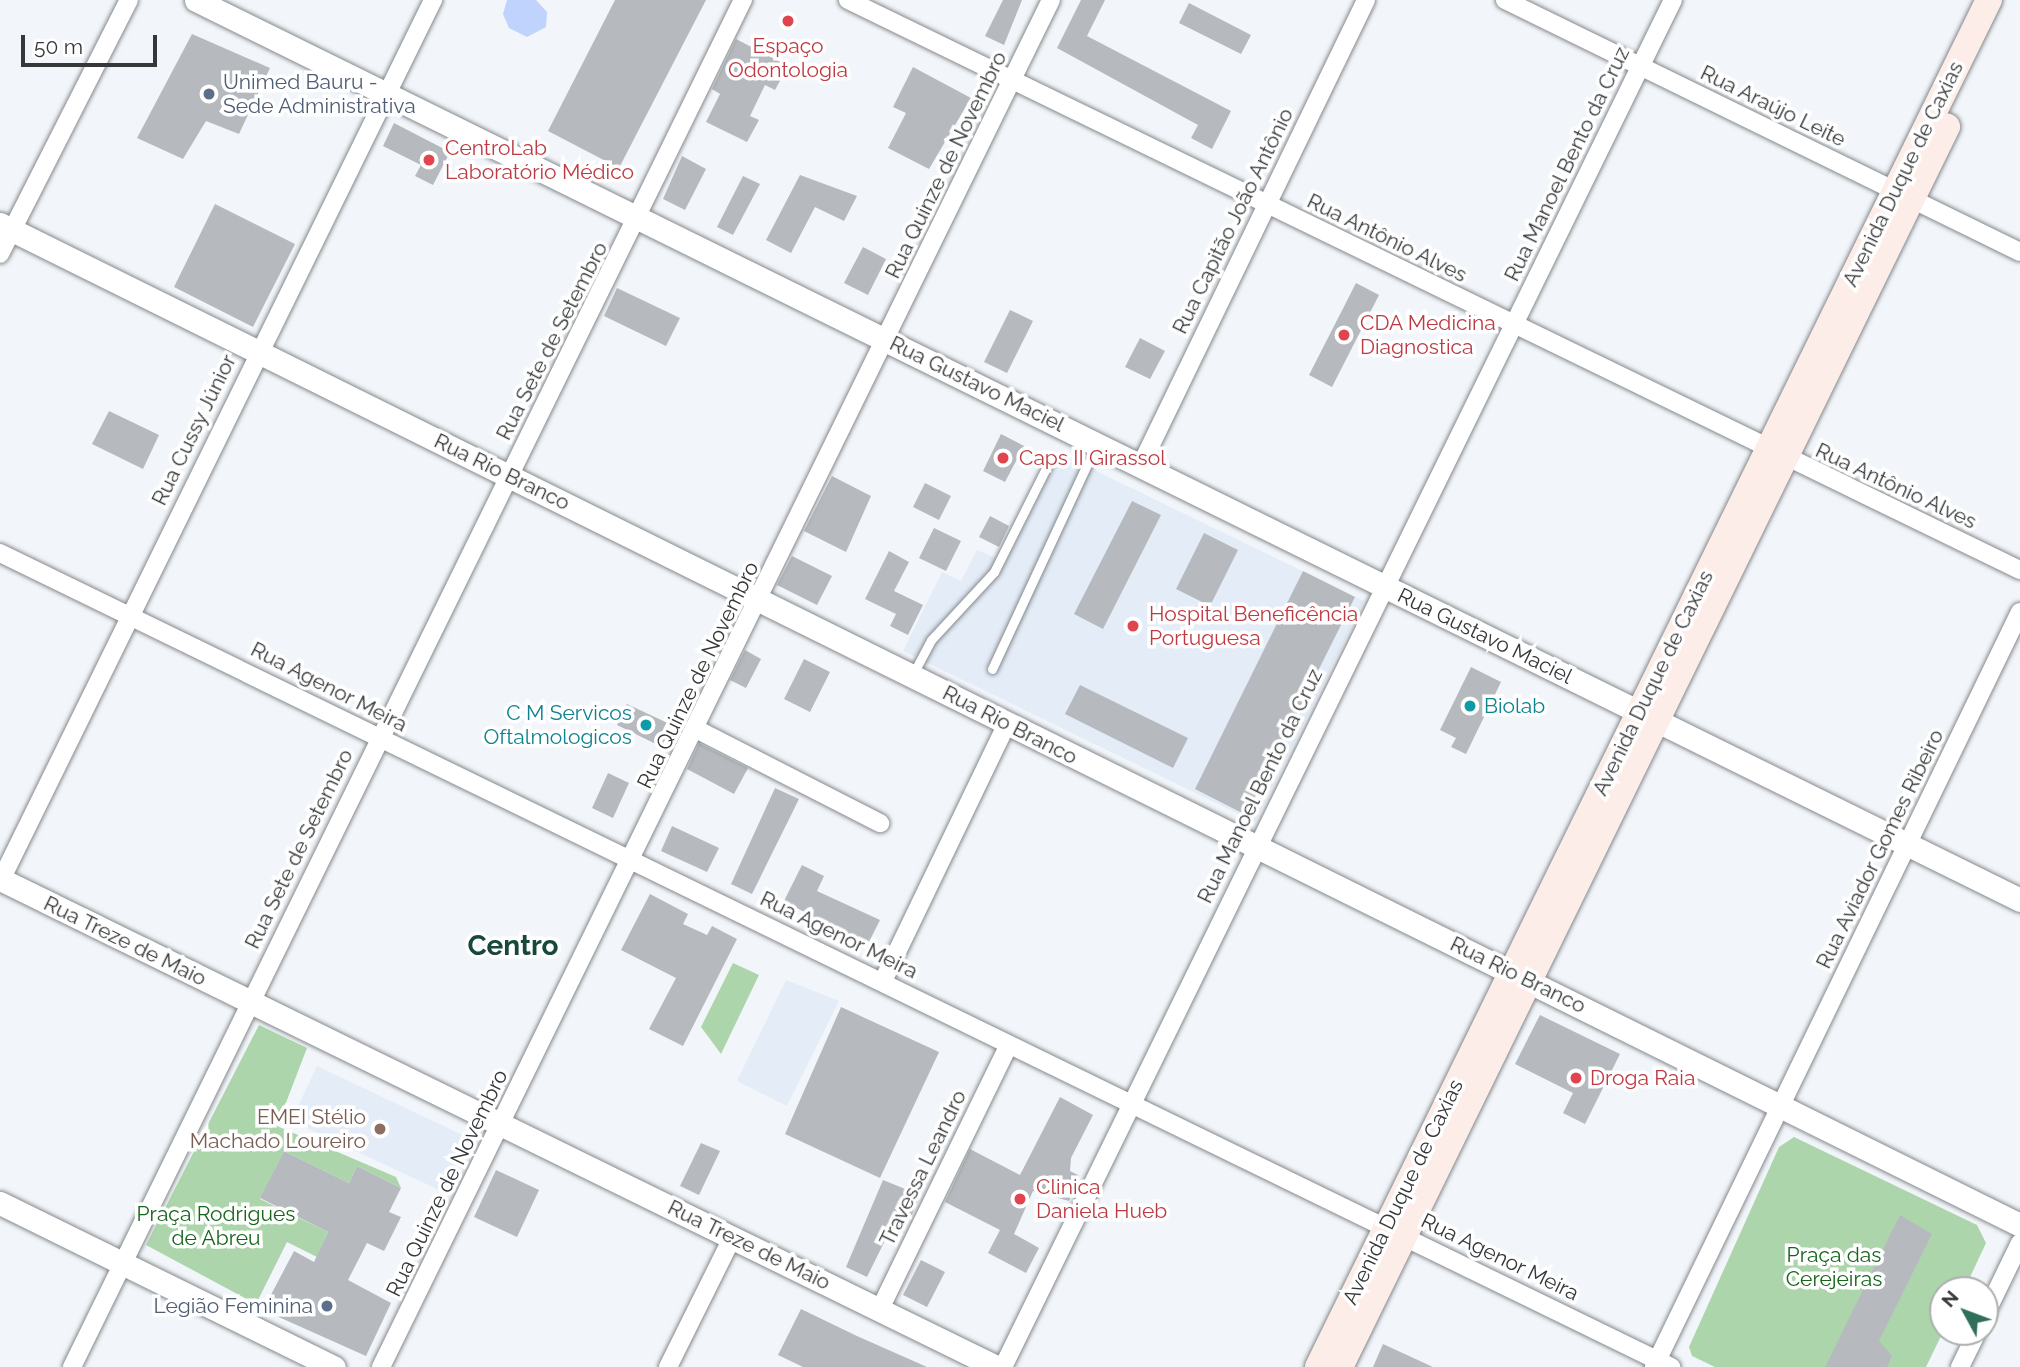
<!DOCTYPE html>
<html>
<head>
<meta charset="utf-8">
<style>
  body { margin:0 }
  #map { position:relative; width:2020px; height:1367px; overflow:hidden; background:#f2f6fa; font-family:Raleway,sans-serif }
  div>[style] { position:absolute }
  .built>* { inset:0; background:#e3ecf7 }
  .green>* { inset:0; background:#add5ac }
  .water>* { inset:0; background:#bfd3fc }
  .building>* { inset:0; background:#b6babe }
  .roads { filter:drop-shadow(0 0 2px #85898d) drop-shadow(0 0 2px #85898d) }
  .service>* { height:9px; margin:-4.5px; padding:0 4.5px; transform-origin:4.5px; border-radius:4.5px; background:#fff }
  .minor>* { height:18px; margin:-9px; padding:0 9px; transform-origin:9px; border-radius:9px; background:#fff }
  .tertiary>* { height:23px; margin:-11.5px; padding:0 11.5px; transform-origin:11.5px; border-radius:11.5px; background:#fff }
  .secondary>* { height:26px; margin:-13px; padding:0 13px; transform-origin:13px; border-radius:13px; background:#fdede8 }
  .dots>* { width:19px; height:19px; translate:-50% -50%; box-sizing:border-box; border:4px solid #fff; border-radius:50% }
  span { translate:-50% -50%; white-space:nowrap; text-align:center; line-height:1.15; -webkit-text-stroke:7px #fff; paint-order:stroke }
  .health-label { font-size:21px; color:#be3a42 }
  .left { translate:0 -50%; text-align:left }
  .service-label { font-size:21px; color:#4e5e75 }
  .right { translate:-100% -50%; text-align:right }
  .street-label { font-size:21px; color:#353738 }
  .culture-label { font-size:21px; color:#0d838f }
  .education-label { font-size:21px; color:#785e54 }
  .park-label { font-size:21px; color:#16651b }
  .district-label { font-size:28px; color:#174839; font-weight:700 }
  .north { position:absolute; left:1929px; top:1276px; width:70px; height:70px; box-sizing:border-box; background:#fff; border:2px solid #aeafaf; border-radius:50%; rotate:311deg; font-size:19px; font-weight:700; line-height:28px; text-align:center; color:#353738 }
  .north::after { content:''; display:block; margin:auto; width:24px; height:32px; background:#326f5b; clip-path:polygon(50% 0,100% 100%,50% 72%,0 100%) }
  .scale { position:absolute; left:21px; top:35px; width:136px; height:32px; box-sizing:border-box; border:4px solid #353738; border-top:0; padding-left:9px; font-size:21px; line-height:24px; white-space:nowrap; color:#353738; -webkit-text-stroke:5px #fff; paint-order:stroke }
</style>
</head>
<body>
<div id="map">
  <div class="built">
    <i style="clip-path:polygon(1051px 449px,1364px 601px,1255px 822px,903px 651px,942px 572px,961px 581px,977px 550px,998px 559px)"></i>
    <i style="clip-path:polygon(786px 980px,839px 1001px,787px 1106px,737px 1081px)"></i>
    <i style="clip-path:polygon(317px 1066px,473px 1140px,450px 1195px,291px 1121px)"></i>
  </div>
  <div class="green">
    <i style="clip-path:polygon(733px 963px,759px 975px,721px 1054px,701px 1027px)"></i>
    <i style="clip-path:polygon(259px 1025px,307px 1048px,277px 1126px,396px 1177px,401px 1188px,357px 1166px,349px 1183px,284px 1151px,260px 1199px,328px 1232px,321px 1247px,356px 1264px,343px 1270px,287px 1242px,256px 1304px,146px 1245px)"></i>
    <i style="clip-path:polygon(1794px 1137px,1977px 1225px,1986px 1243px,1964px 1290px,1943px 1290px,1943px 1332px,1926px 1367px,1715px 1367px,1692px 1356px,1689px 1347px,1779px 1147px)"></i>
  </div>
  <div class="water">
    <i style="clip-path:polygon(507px 0,536px 0,547px 12px,546px 27px,527px 37px,509px 28px,503px 14px)"></i>
  </div>
  <div class="building">
    <i style="clip-path:polygon(615px 0,706px 0,619px 168px,548px 131px)"></i>
    <i style="clip-path:polygon(1003px 0,1022px 0,1004px 45px,985px 36px)"></i>
    <i style="clip-path:polygon(1081px 0,1105px 0,1087px 36px,1231px 111px,1212px 149px,1191px 138px,1198px 125px,1057px 48px)"></i>
    <i style="clip-path:polygon(1189px 3px,1251px 35px,1241px 54px,1179px 23px)"></i>
    <i style="clip-path:polygon(192px 34px,270px 68px,239px 134px,206px 121px,183px 159px,137px 138px)"></i>
    <i style="clip-path:polygon(736px 39px,788px 66px,775px 90px,765px 85px,750px 116px,759px 120px,747px 142px,706px 122px,720px 94px,712px 89px)"></i>
    <i style="clip-path:polygon(913px 67px,971px 98px,929px 169px,888px 148px,906px 113px,893px 107px)"></i>
    <i style="clip-path:polygon(394px 123px,450px 152px,433px 185px,415px 176px,421px 165px,383px 146px)"></i>
    <i style="clip-path:polygon(682px 156px,706px 169px,685px 210px,663px 199px)"></i>
    <i style="clip-path:polygon(800px 175px,857px 196px,844px 221px,815px 207px,791px 253px,766px 240px)"></i>
    <i style="clip-path:polygon(743px 176px,760px 184px,733px 235px,717px 227px)"></i>
    <i style="clip-path:polygon(215px 204px,295px 244px,253px 327px,174px 287px)"></i>
    <i style="clip-path:polygon(863px 247px,886px 259px,868px 295px,844px 283px)"></i>
    <i style="clip-path:polygon(1356px 283px,1379px 295px,1332px 387px,1309px 375px)"></i>
    <i style="clip-path:polygon(617px 288px,680px 318px,666px 346px,604px 316px)"></i>
    <i style="clip-path:polygon(1010px 310px,1033px 321px,1007px 373px,984px 362px)"></i>
    <i style="clip-path:polygon(1140px 338px,1165px 351px,1150px 379px,1125px 367px)"></i>
    <i style="clip-path:polygon(109px 411px,159px 435px,143px 469px,92px 444px)"></i>
    <i style="clip-path:polygon(1001px 434px,1024px 446px,1005px 482px,983px 471px)"></i>
    <i style="clip-path:polygon(832px 476px,871px 496px,846px 552px,804px 531px)"></i>
    <i style="clip-path:polygon(925px 483px,951px 496px,939px 520px,913px 507px)"></i>
    <i style="clip-path:polygon(1132px 501px,1161px 515px,1103px 629px,1074px 614px)"></i>
    <i style="clip-path:polygon(990px 516px,1009px 526px,999px 547px,979px 537px)"></i>
    <i style="clip-path:polygon(934px 528px,961px 541px,946px 571px,919px 558px)"></i>
    <i style="clip-path:polygon(1204px 533px,1238px 550px,1210px 606px,1176px 589px)"></i>
    <i style="clip-path:polygon(889px 551px,909px 562px,894px 591px,923px 605px,908px 635px,890px 626px,896px 614px,865px 599px)"></i>
    <i style="clip-path:polygon(792px 556px,832px 576px,817px 605px,777px 585px)"></i>
    <i style="clip-path:polygon(1303px 571px,1355px 597px,1246px 815px,1195px 789px)"></i>
    <i style="clip-path:polygon(745px 650px,761px 659px,746px 688px,730px 680px)"></i>
    <i style="clip-path:polygon(804px 659px,830px 672px,810px 712px,784px 699px)"></i>
    <i style="clip-path:polygon(1471px 667px,1501px 682px,1466px 754px,1451px 747px,1456px 738px,1440px 730px)"></i>
    <i style="clip-path:polygon(1080px 685px,1188px 738px,1173px 768px,1065px 714px)"></i>
    <i style="clip-path:polygon(627px 704px,674px 726px,664px 748px,617px 725px)"></i>
    <i style="clip-path:polygon(699px 743px,748px 768px,734px 794px,687px 769px)"></i>
    <i style="clip-path:polygon(608px 773px,629px 783px,613px 818px,592px 808px)"></i>
    <i style="clip-path:polygon(775px 788px,799px 799px,752px 894px,731px 884px)"></i>
    <i style="clip-path:polygon(672px 826px,719px 848px,707px 872px,661px 851px)"></i>
    <i style="clip-path:polygon(802px 865px,824px 876px,817px 891px,880px 920px,867px 946px,784px 901px)"></i>
    <i style="clip-path:polygon(650px 894px,688px 914px,683px 924px,707px 935px,712px 926px,737px 939px,683px 1046px,649px 1029px,676px 978px,621px 950px)"></i>
    <i style="clip-path:polygon(841px 1007px,939px 1052px,880px 1178px,785px 1134px)"></i>
    <i style="clip-path:polygon(1540px 1015px,1620px 1054px,1585px 1124px,1563px 1113px,1573px 1093px,1515px 1064px)"></i>
    <i style="clip-path:polygon(1060px 1097px,1093px 1115px,1071px 1158px,1070px 1171px,1080px 1176px,1069px 1201px,1033px 1191px,1014px 1234px,1039px 1248px,1026px 1273px,988px 1253px,1000px 1230px,945px 1202px,970px 1149px,1020px 1175px)"></i>
    <i style="clip-path:polygon(701px 1143px,720px 1151px,699px 1195px,680px 1186px)"></i>
    <i style="clip-path:polygon(284px 1151px,349px 1183px,357px 1166px,401px 1188px,389px 1212px,401px 1217px,384px 1251px,367px 1243px,348px 1280px,391px 1303px,366px 1356px,263px 1310px,294px 1251px,314px 1262px,328px 1232px,260px 1198px)"></i>
    <i style="clip-path:polygon(496px 1170px,539px 1190px,517px 1237px,474px 1217px)"></i>
    <i style="clip-path:polygon(883px 1180px,920px 1195px,910px 1219px,898px 1214px,867px 1277px,846px 1267px)"></i>
    <i style="clip-path:polygon(1900px 1215px,1932px 1234px,1879px 1341px,1892px 1356px,1887px 1367px,1825px 1367px)"></i>
    <i style="clip-path:polygon(921px 1260px,945px 1272px,927px 1307px,903px 1295px)"></i>
    <i style="clip-path:polygon(801px 1309px,857px 1336px,927px 1367px,803px 1367px,778px 1355px)"></i>
    <i style="clip-path:polygon(1383px 1344px,1433px 1367px,1373px 1367px)"></i>
  </div>
  <div class="roads">
    <div class="service">
      <i style="left:992px;top:669px;width:226px;rotate:-65.1deg"></i>
      <i style="left:1087px;top:464px;width:20px;rotate:-49deg"></i>
      <i style="left:913px;top:674px;width:38px;rotate:-62deg"></i>
      <i style="left:931px;top:640px;width:93px;rotate:-47.2deg"></i>
      <i style="left:994px;top:572px;width:125px;rotate:-63.4deg"></i>
    </div>
    <div class="minor">
      <i style="left:848px;top:0;width:1303px;rotate:25.94deg"></i>
      <i style="left:1505px;top:0;width:573px;rotate:26.07deg"></i>
      <i style="left:0;top:254px;width:285px;rotate:-63.1deg"></i>
      <i style="left:1142px;top:463px;width:514px;rotate:-64.18deg"></i>
      <i style="left:0;top:553px;width:1859px;rotate:25.97deg"></i>
      <i style="left:696px;top:729px;width:207px;rotate:27.1deg"></i>
      <i style="left:0;top:882px;width:983px;rotate:-63.85deg"></i>
      <i style="left:883px;top:981px;width:286px;rotate:-64.3deg"></i>
      <i style="left:880px;top:1309px;width:292px;rotate:-64deg"></i>
      <i style="left:1985px;top:1315px;width:80px;rotate:-64.1deg"></i>
      <i style="left:72px;top:1367px;width:1523px;rotate:-63.86deg"></i>
      <i style="left:381px;top:1367px;width:1522px;rotate:-63.89deg"></i>
      <i style="left:668px;top:1367px;width:146px;rotate:-63.6deg"></i>
      <i style="left:1003px;top:1367px;width:1522px;rotate:-63.89deg"></i>
      <i style="left:1654px;top:1367px;width:839px;rotate:-64.14deg"></i>
      <i style="left:1960px;top:1367px;width:39px;rotate:-64deg"></i>
    </div>
    <div class="tertiary">
      <i style="left:196px;top:0;width:2034px;rotate:26.26deg"></i>
      <i style="left:0;top:224px;width:2254px;rotate:26.36deg"></i>
      <i style="left:0;top:879px;width:1109px;rotate:26.1deg"></i>
      <i style="left:0;top:1203px;width:372px;rotate:26.2deg"></i>
    </div>
    <div class="secondary">
      <i style="left:1318px;top:1367px;width:1523px;rotate:-63.86deg"></i>
      <i style="left:1340px;top:1367px;width:1381px;rotate:-63.92deg"></i>
    </div>
  </div>
  <div class="dots">
    <i style="left:788px;top:21px;background:#e0444e"></i>
    <i style="left:209px;top:94px;background:#5c6f8a"></i>
    <i style="left:429px;top:160px;background:#e0444e"></i>
    <i style="left:1344px;top:335px;background:#e0444e"></i>
    <i style="left:1003px;top:458px;background:#e0444e"></i>
    <i style="left:1133px;top:626px;background:#e0444e"></i>
    <i style="left:1470px;top:706px;background:#0f9aa8"></i>
    <i style="left:646px;top:725px;background:#0f9aa8"></i>
    <i style="left:1576px;top:1078px;background:#e0444e"></i>
    <i style="left:380px;top:1129px;background:#8d6e63"></i>
    <i style="left:1020px;top:1199px;background:#e0444e"></i>
    <i style="left:327px;top:1306px;background:#5c6f8a"></i>
  </div>
  <div class="health-label">
    <span style="left:788px;top:58px">Espaço<br>Odontologia</span>
    <span class="left" style="left:445px;top:160px">CentroLab<br>Laboratório Médico</span>
    <span class="left" style="left:1360px;top:335px">CDA Medicina<br>Diagnostica</span>
    <span class="left" style="left:1019px;top:458px">Caps II Girassol</span>
    <span class="left" style="left:1149px;top:626px">Hospital Beneficência<br>Portuguesa</span>
    <span class="left" style="left:1590px;top:1078px">Droga Raia</span>
    <span class="left" style="left:1036px;top:1199px">Clinica<br>Daniela Hueb</span>
  </div>
  <div class="service-label">
    <span class="left" style="left:223px;top:94px">Unimed Bauru -<br>Sede Administrativa</span>
    <span class="right" style="left:313px;top:1306px">Legião Feminina</span>
  </div>
  <div class="street-label">
    <span style="left:1773px;top:106px;rotate:26deg">Rua Araújo Leite</span>
    <span style="left:1567px;top:164px;rotate:-64deg">Rua Manoel Bento da Cruz</span>
    <span style="left:946px;top:165px;rotate:-64deg">Rua Quinze de Novembro</span>
    <span style="left:1903px;top:174px;rotate:-64deg">Avenida Duque de Caxias</span>
    <span style="left:1233px;top:221px;rotate:-64deg">Rua Capitão João Antônio</span>
    <span style="left:1387px;top:238px;rotate:26deg">Rua Antônio Alves</span>
    <span style="left:552px;top:341px;rotate:-63deg">Rua Sete de Setembro</span>
    <span style="left:977px;top:384px;rotate:26deg">Rua Gustavo Maciel</span>
    <span style="left:194px;top:430px;rotate:-64deg">Rua Cussy Júnior</span>
    <span style="left:502px;top:472px;rotate:26deg">Rua Rio Branco</span>
    <span style="left:1896px;top:486px;rotate:25deg">Rua Antônio Alves</span>
    <span style="left:1485px;top:636px;rotate:26deg">Rua Gustavo Maciel</span>
    <span style="left:698px;top:675px;rotate:-64deg">Rua Quinze de Novembro</span>
    <span style="left:1653px;top:683px;rotate:-64deg">Avenida Duque de Caxias</span>
    <span style="left:329px;top:687px;rotate:27deg">Rua Agenor Meira</span>
    <span style="left:1010px;top:725px;rotate:27deg">Rua Rio Branco</span>
    <span style="left:1260px;top:786px;rotate:-64deg">Rua Manoel Bento da Cruz</span>
    <span style="left:299px;top:849px;rotate:-64deg">Rua Sete de Setembro</span>
    <span style="left:1880px;top:849px;rotate:-64deg">Rua Aviador Gomes Ribeiro</span>
    <span style="left:839px;top:935px;rotate:26deg">Rua Agenor Meira</span>
    <span style="left:125px;top:941px;rotate:26deg">Rua Treze de Maio</span>
    <span style="left:1518px;top:975px;rotate:26deg">Rua Rio Branco</span>
    <span style="left:923px;top:1168px;rotate:-64deg">Travessa Leandro</span>
    <span style="left:447px;top:1183px;rotate:-64deg">Rua Quinze de Novembro</span>
    <span style="left:1403px;top:1192px;rotate:-64deg">Avenida Duque de Caxias</span>
    <span style="left:749px;top:1245px;rotate:26deg">Rua Treze de Maio</span>
    <span style="left:1500px;top:1257px;rotate:26deg">Rua Agenor Meira</span>
  </div>
  <div class="culture-label">
    <span class="left" style="left:1484px;top:706px">Biolab</span>
    <span class="right" style="left:632px;top:725px">C M Servicos<br>Oftalmologicos</span>
  </div>
  <div class="education-label">
    <span class="right" style="left:366px;top:1129px">EMEI Stélio<br>Machado Loureiro</span>
  </div>
  <div class="park-label">
    <span style="left:216px;top:1226px">Praça Rodrigues<br>de Abreu</span>
    <span style="left:1834px;top:1267px">Praça das<br>Cerejeiras</span>
  </div>
  <div class="district-label">
    <span style="left:513px;top:946px">Centro</span>
  </div>
  <div class="north">N</div>
  <div class="scale">50 m</div>
</div>
</body>
</html>
